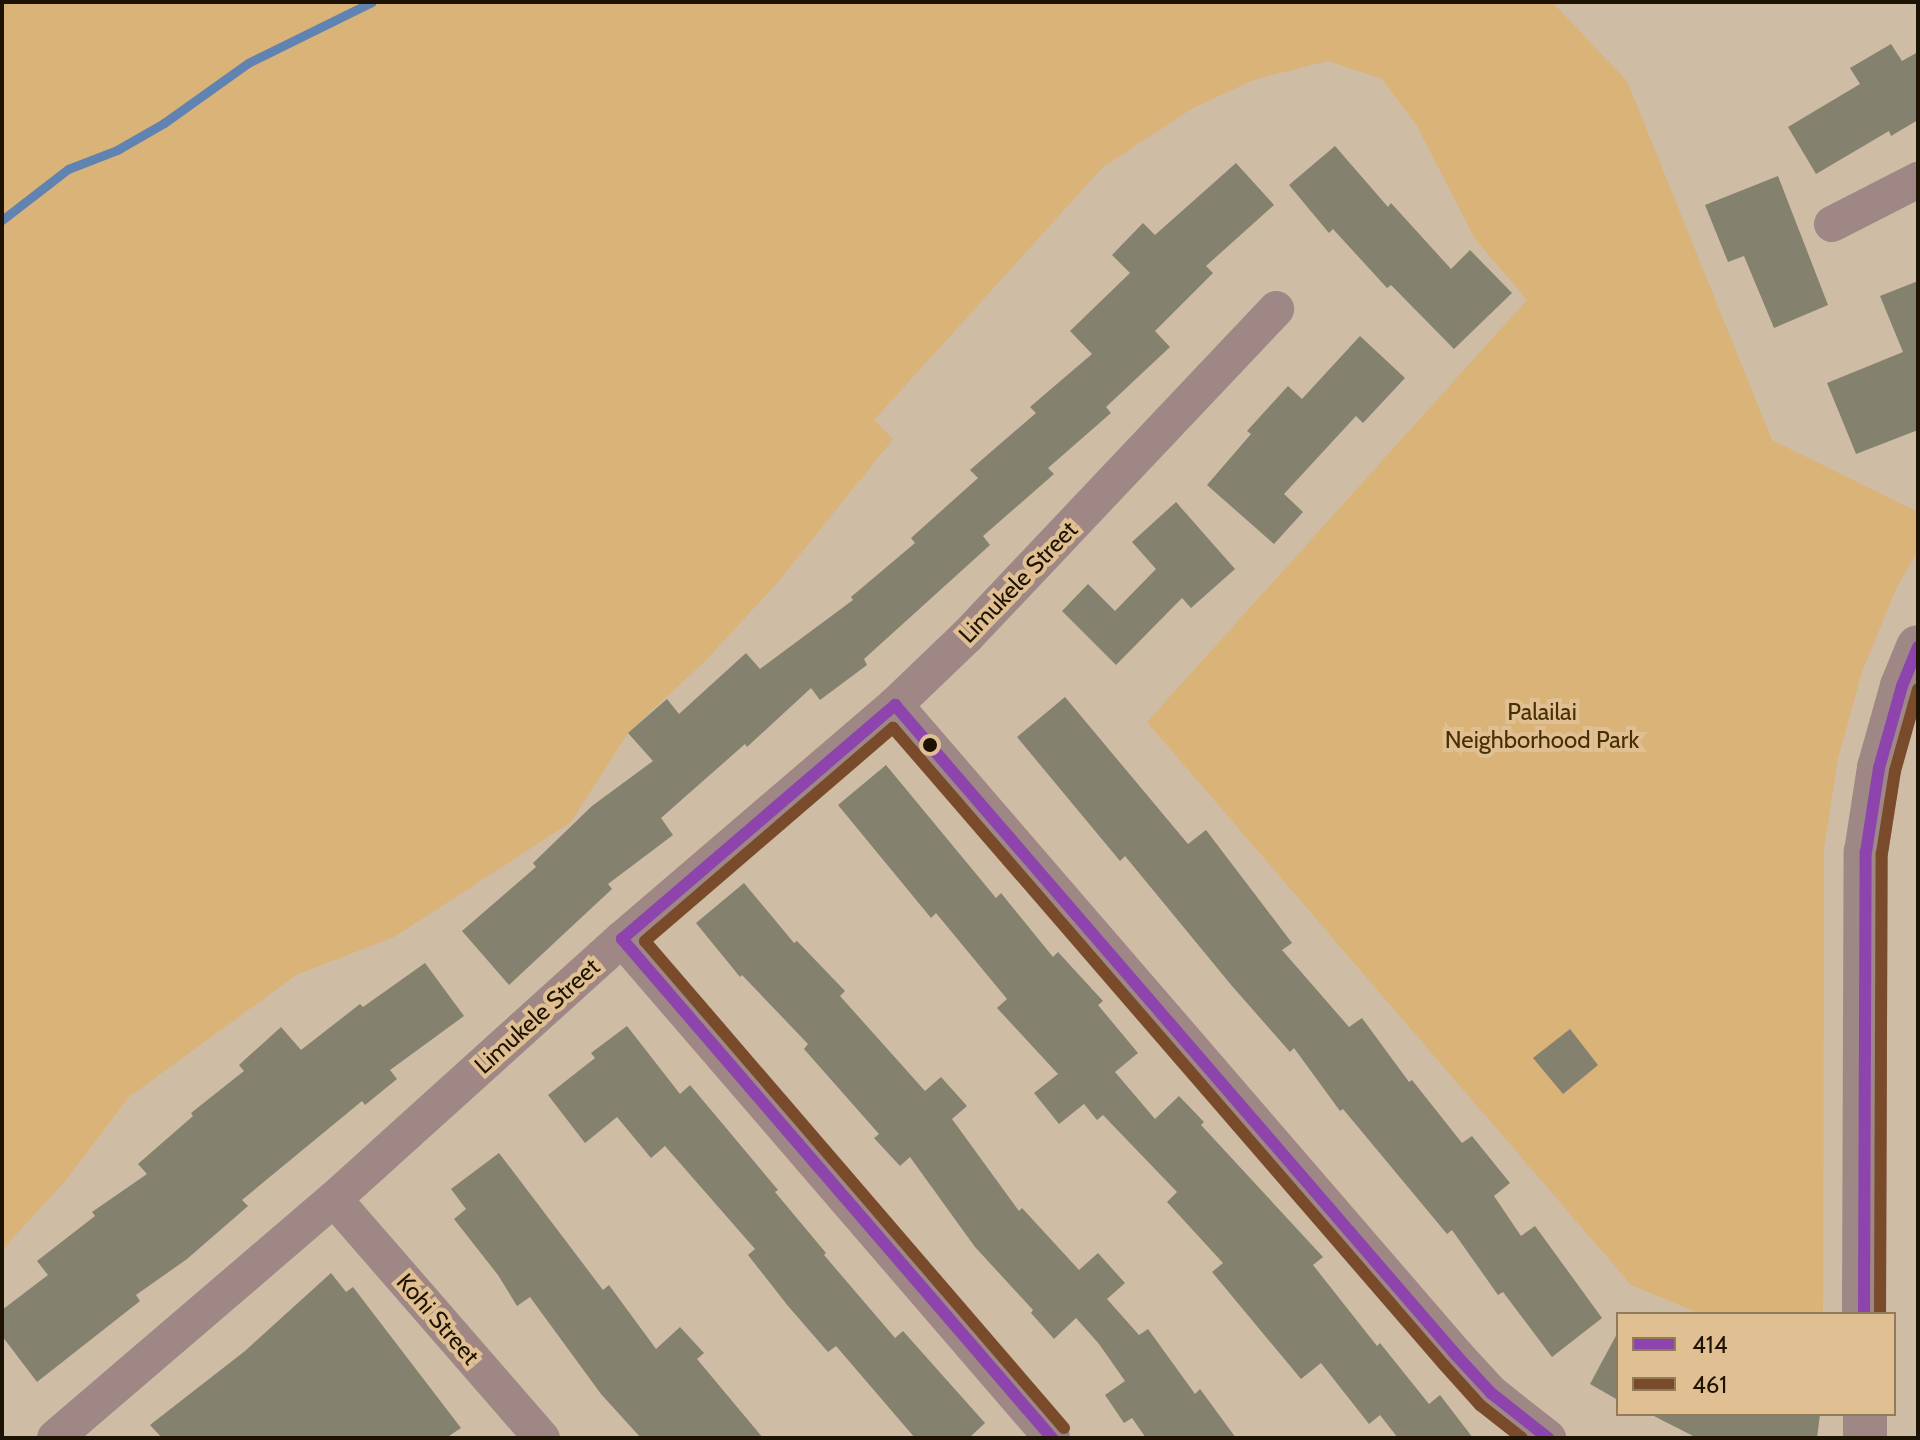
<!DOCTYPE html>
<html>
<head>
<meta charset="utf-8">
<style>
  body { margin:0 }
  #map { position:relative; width:1920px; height:1440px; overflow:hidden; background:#cebca4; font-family:Cabin,sans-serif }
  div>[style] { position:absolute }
  .green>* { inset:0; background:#dab379 }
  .stream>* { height:9px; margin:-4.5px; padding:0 4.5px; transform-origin:4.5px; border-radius:4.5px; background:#6183b1 }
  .building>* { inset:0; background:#84816f }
  .minor>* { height:36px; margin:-18px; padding:0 18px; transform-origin:18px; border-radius:18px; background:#9e8785 }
  .tertiary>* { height:44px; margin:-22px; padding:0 22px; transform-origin:22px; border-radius:22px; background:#9e8785 }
  .bus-1>* { height:12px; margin:-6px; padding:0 6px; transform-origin:6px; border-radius:6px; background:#8e44ad }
  .bus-2>* { height:12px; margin:-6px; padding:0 6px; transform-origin:6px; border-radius:6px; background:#7a4b2a }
  .dots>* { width:22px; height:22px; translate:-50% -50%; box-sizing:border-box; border:4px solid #e0c092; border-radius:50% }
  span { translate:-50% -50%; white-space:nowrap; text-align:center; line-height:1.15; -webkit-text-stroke:8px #e0c092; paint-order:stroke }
  .street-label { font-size:24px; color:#1e1303 }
  .park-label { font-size:24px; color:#472f04 }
  .frame { position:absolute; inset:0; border:4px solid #1e1303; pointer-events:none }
  .legend { position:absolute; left:1616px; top:1312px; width:280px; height:104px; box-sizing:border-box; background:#e0c092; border:2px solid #927b59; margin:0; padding:10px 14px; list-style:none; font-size:24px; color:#1e1303 }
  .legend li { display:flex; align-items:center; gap:16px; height:40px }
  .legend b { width:40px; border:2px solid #927b59 }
</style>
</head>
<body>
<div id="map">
  <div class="green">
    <i style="clip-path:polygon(2px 2px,1552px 2px,1627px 81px,1772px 440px,1918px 512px,1918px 550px,1896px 589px,1862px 672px,1838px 759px,1824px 848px,1823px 1314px,1701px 1314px,1631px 1285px,1147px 722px,1527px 300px,1475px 239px,1417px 126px,1382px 79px,1328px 61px,1256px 79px,1193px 108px,1103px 167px,874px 420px,893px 439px,778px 582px,706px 660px,628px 733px,571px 822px,394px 937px,296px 975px,129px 1097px,66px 1180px,2px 1250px)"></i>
  </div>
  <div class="stream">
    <i style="left:2px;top:220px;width:83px;rotate:-37.7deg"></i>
    <i style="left:68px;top:169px;width:53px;rotate:-21.2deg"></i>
    <i style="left:117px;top:150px;width:54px;rotate:-29.9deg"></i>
    <i style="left:164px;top:123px;width:103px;rotate:-35.5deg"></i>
    <i style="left:248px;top:63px;width:138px;rotate:-26.2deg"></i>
  </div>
  <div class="building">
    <i style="clip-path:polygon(1891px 44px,1902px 61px,1918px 52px,1918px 120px,1891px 136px,1889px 131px,1816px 174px,1788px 127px,1860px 84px,1850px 68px)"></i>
    <i style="clip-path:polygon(1335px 146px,1388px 207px,1391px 203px,1451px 269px,1470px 250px,1512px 293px,1454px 349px,1391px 285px,1387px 288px,1333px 229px,1329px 233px,1289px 185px)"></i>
    <i style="clip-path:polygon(1236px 163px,1274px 205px,1206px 266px,1213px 273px,1155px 331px,1170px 347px,1106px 407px,1111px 413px,1048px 468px,1054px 474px,983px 536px,990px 545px,864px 659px,867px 665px,820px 700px,811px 688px,747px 747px,745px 744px,661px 818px,673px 835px,608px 884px,612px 889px,509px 985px,462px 931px,536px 867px,533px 863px,592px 806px,653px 761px,628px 733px,667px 699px,679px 714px,746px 653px,760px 669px,853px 600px,851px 597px,915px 543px,911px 538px,978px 478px,970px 470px,1036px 413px,1030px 407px,1092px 354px,1070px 331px,1130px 273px,1112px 255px,1143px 223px,1155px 235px)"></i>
    <i style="clip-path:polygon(1778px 176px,1828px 305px,1774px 328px,1744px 256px,1728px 262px,1705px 205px)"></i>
    <i style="clip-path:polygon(1918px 281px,1918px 430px,1856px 454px,1827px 383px,1903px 352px,1880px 296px)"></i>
    <i style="clip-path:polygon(1360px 336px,1405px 378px,1363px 423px,1356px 416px,1284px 494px,1303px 512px,1274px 544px,1207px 485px,1251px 434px,1247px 431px,1288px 386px,1302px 399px)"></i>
    <i style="clip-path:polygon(1176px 502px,1235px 569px,1191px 608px,1182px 598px,1116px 665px,1062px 611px,1088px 584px,1115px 611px,1156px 569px,1132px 542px)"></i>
    <i style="clip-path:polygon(1065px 697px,1188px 844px,1206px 830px,1292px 943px,1282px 950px,1349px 1027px,1362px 1018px,1409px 1082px,1412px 1080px,1462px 1143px,1472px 1136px,1510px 1183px,1494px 1196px,1521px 1236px,1535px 1226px,1602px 1318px,1552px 1357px,1503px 1292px,1498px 1295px,1452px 1230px,1447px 1234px,1343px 1109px,1340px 1111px,1294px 1048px,1290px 1052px,1232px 986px,1125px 856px,1120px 861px,1017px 737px)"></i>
    <i style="clip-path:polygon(886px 765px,996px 898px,1001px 893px,1053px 957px,1058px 952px,1103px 1001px,1098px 1005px,1138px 1053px,1115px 1072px,1155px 1119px,1179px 1096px,1204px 1122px,1201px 1125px,1323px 1257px,1313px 1265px,1377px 1346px,1380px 1343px,1429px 1404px,1440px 1395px,1473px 1438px,1398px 1438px,1380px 1415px,1369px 1424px,1321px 1363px,1301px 1379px,1212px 1272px,1223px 1263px,1167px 1202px,1177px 1192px,1103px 1115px,1097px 1120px,1084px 1104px,1059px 1124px,1034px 1093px,1058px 1074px,997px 1008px,1007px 999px,936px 913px,931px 918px,838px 805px)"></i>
    <i style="clip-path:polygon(744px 883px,794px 943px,797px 941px,845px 991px,840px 996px,925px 1091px,941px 1077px,967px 1106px,952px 1119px,1019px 1211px,1022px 1208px,1079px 1270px,1098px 1253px,1125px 1283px,1107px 1299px,1139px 1335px,1148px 1329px,1195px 1394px,1200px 1389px,1236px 1438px,1146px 1438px,1132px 1418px,1124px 1423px,1105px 1395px,1125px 1381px,1099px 1344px,1076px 1318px,1054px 1339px,1031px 1313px,1033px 1310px,975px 1247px,910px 1157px,900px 1166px,874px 1138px,879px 1134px,804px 1049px,808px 1044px,742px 975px,740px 977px,696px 923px)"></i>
    <i style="clip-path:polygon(425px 963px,464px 1016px,390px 1070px,397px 1079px,365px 1105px,362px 1101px,242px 1200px,248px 1206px,187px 1259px,136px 1295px,140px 1301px,37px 1382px,2px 1336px,2px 1310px,48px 1275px,37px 1261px,95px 1216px,92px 1212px,147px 1174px,138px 1164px,193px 1116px,191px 1113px,244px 1071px,239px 1065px,281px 1027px,301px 1050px,360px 1004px,363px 1007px)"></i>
    <i style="clip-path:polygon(627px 1026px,680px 1094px,690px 1085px,778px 1190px,775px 1192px,826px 1253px,824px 1255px,895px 1338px,903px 1331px,985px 1423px,969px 1438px,915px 1438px,836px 1346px,828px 1352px,788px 1306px,748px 1255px,755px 1249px,665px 1146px,651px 1158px,617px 1117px,585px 1143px,548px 1095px,595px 1058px,591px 1053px)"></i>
    <i style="clip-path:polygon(1570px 1029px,1598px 1065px,1563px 1094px,1533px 1058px)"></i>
    <i style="clip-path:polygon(499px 1153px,603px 1290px,609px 1285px,656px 1349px,680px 1327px,704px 1353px,697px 1359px,763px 1438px,641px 1438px,601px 1394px,530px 1297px,517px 1306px,498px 1275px,454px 1219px,466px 1209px,451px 1189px)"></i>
    <i style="clip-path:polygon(331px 1273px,346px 1292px,353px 1287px,461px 1428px,446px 1438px,162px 1438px,150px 1425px,245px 1351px)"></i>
    <i style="clip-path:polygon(1618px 1332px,1618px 1400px,1590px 1384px)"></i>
    <i style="clip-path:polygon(1650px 1414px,1820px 1414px,1817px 1438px,1697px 1438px)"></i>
  </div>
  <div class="minor">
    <i style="left:1832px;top:224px;width:97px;rotate:-27.1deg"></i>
    <i style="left:895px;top:705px;width:859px;rotate:49.2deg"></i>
    <i style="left:1456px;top:1355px;width:52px;rotate:47.4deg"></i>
    <i style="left:1491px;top:1393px;width:73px;rotate:38.3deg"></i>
    <i style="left:622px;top:939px;width:659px;rotate:49.25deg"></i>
    <i style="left:334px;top:1199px;width:317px;rotate:49deg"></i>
    <i style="left:55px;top:1438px;width:367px;rotate:-40.6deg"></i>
    <i style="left:334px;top:1199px;width:388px;rotate:-42.1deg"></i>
    <i style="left:622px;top:939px;width:360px;rotate:-40.6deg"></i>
    <i style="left:895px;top:705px;width:100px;rotate:-43.8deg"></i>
    <i style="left:967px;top:636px;width:450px;rotate:-46.6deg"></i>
  </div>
  <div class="tertiary">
    <i style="left:1864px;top:1314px;width:462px;rotate:-89.8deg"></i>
    <i style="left:1866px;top:852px;width:85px;rotate:-81.2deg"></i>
    <i style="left:1879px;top:768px;width:85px;rotate:-74.3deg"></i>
    <i style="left:1902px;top:686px;width:42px;rotate:-67.7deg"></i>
    <i style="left:1865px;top:1414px;width:24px;rotate:90deg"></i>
  </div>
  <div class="bus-1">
    <i style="left:1864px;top:1314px;width:462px;rotate:-89.8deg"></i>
    <i style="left:1866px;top:852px;width:85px;rotate:-81.2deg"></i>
    <i style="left:1879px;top:768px;width:85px;rotate:-74.3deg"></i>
    <i style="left:1902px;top:686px;width:42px;rotate:-67.7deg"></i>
    <i style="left:1052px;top:1438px;width:659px;rotate:-130.75deg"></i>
    <i style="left:622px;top:939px;width:360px;rotate:-40.6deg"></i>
    <i style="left:895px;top:705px;width:859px;rotate:49.2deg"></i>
    <i style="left:1456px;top:1355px;width:52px;rotate:47.4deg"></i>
    <i style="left:1491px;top:1393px;width:73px;rotate:38.3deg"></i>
  </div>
  <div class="bus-2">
    <i style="left:1880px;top:1314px;width:461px;rotate:-89.8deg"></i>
    <i style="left:1882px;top:853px;width:83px;rotate:-81deg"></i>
    <i style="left:1895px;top:771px;width:85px;rotate:-74.3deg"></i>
    <i style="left:1064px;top:1428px;width:642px;rotate:-130.71deg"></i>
    <i style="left:645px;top:941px;width:327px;rotate:-40.7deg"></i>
    <i style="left:893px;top:728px;width:842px;rotate:49.14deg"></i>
    <i style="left:1444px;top:1365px;width:54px;rotate:48deg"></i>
    <i style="left:1480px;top:1405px;width:53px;rotate:38.2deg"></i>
  </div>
  <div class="dots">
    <i style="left:930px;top:745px;background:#1e1303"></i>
  </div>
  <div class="street-label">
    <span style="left:1018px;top:582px;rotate:-46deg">Limukele Street</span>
    <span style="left:537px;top:1016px;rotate:-42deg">Limukele Street</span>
    <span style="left:438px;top:1319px;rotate:49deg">Kohi Street</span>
  </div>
  <div class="park-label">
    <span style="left:1542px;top:726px">Palailai<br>Neighborhood Park</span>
  </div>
  <div class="frame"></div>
  <ul class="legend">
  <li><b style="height:10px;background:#8e44ad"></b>414</li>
  <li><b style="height:10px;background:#7a4b2a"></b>461</li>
  </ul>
</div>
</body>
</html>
